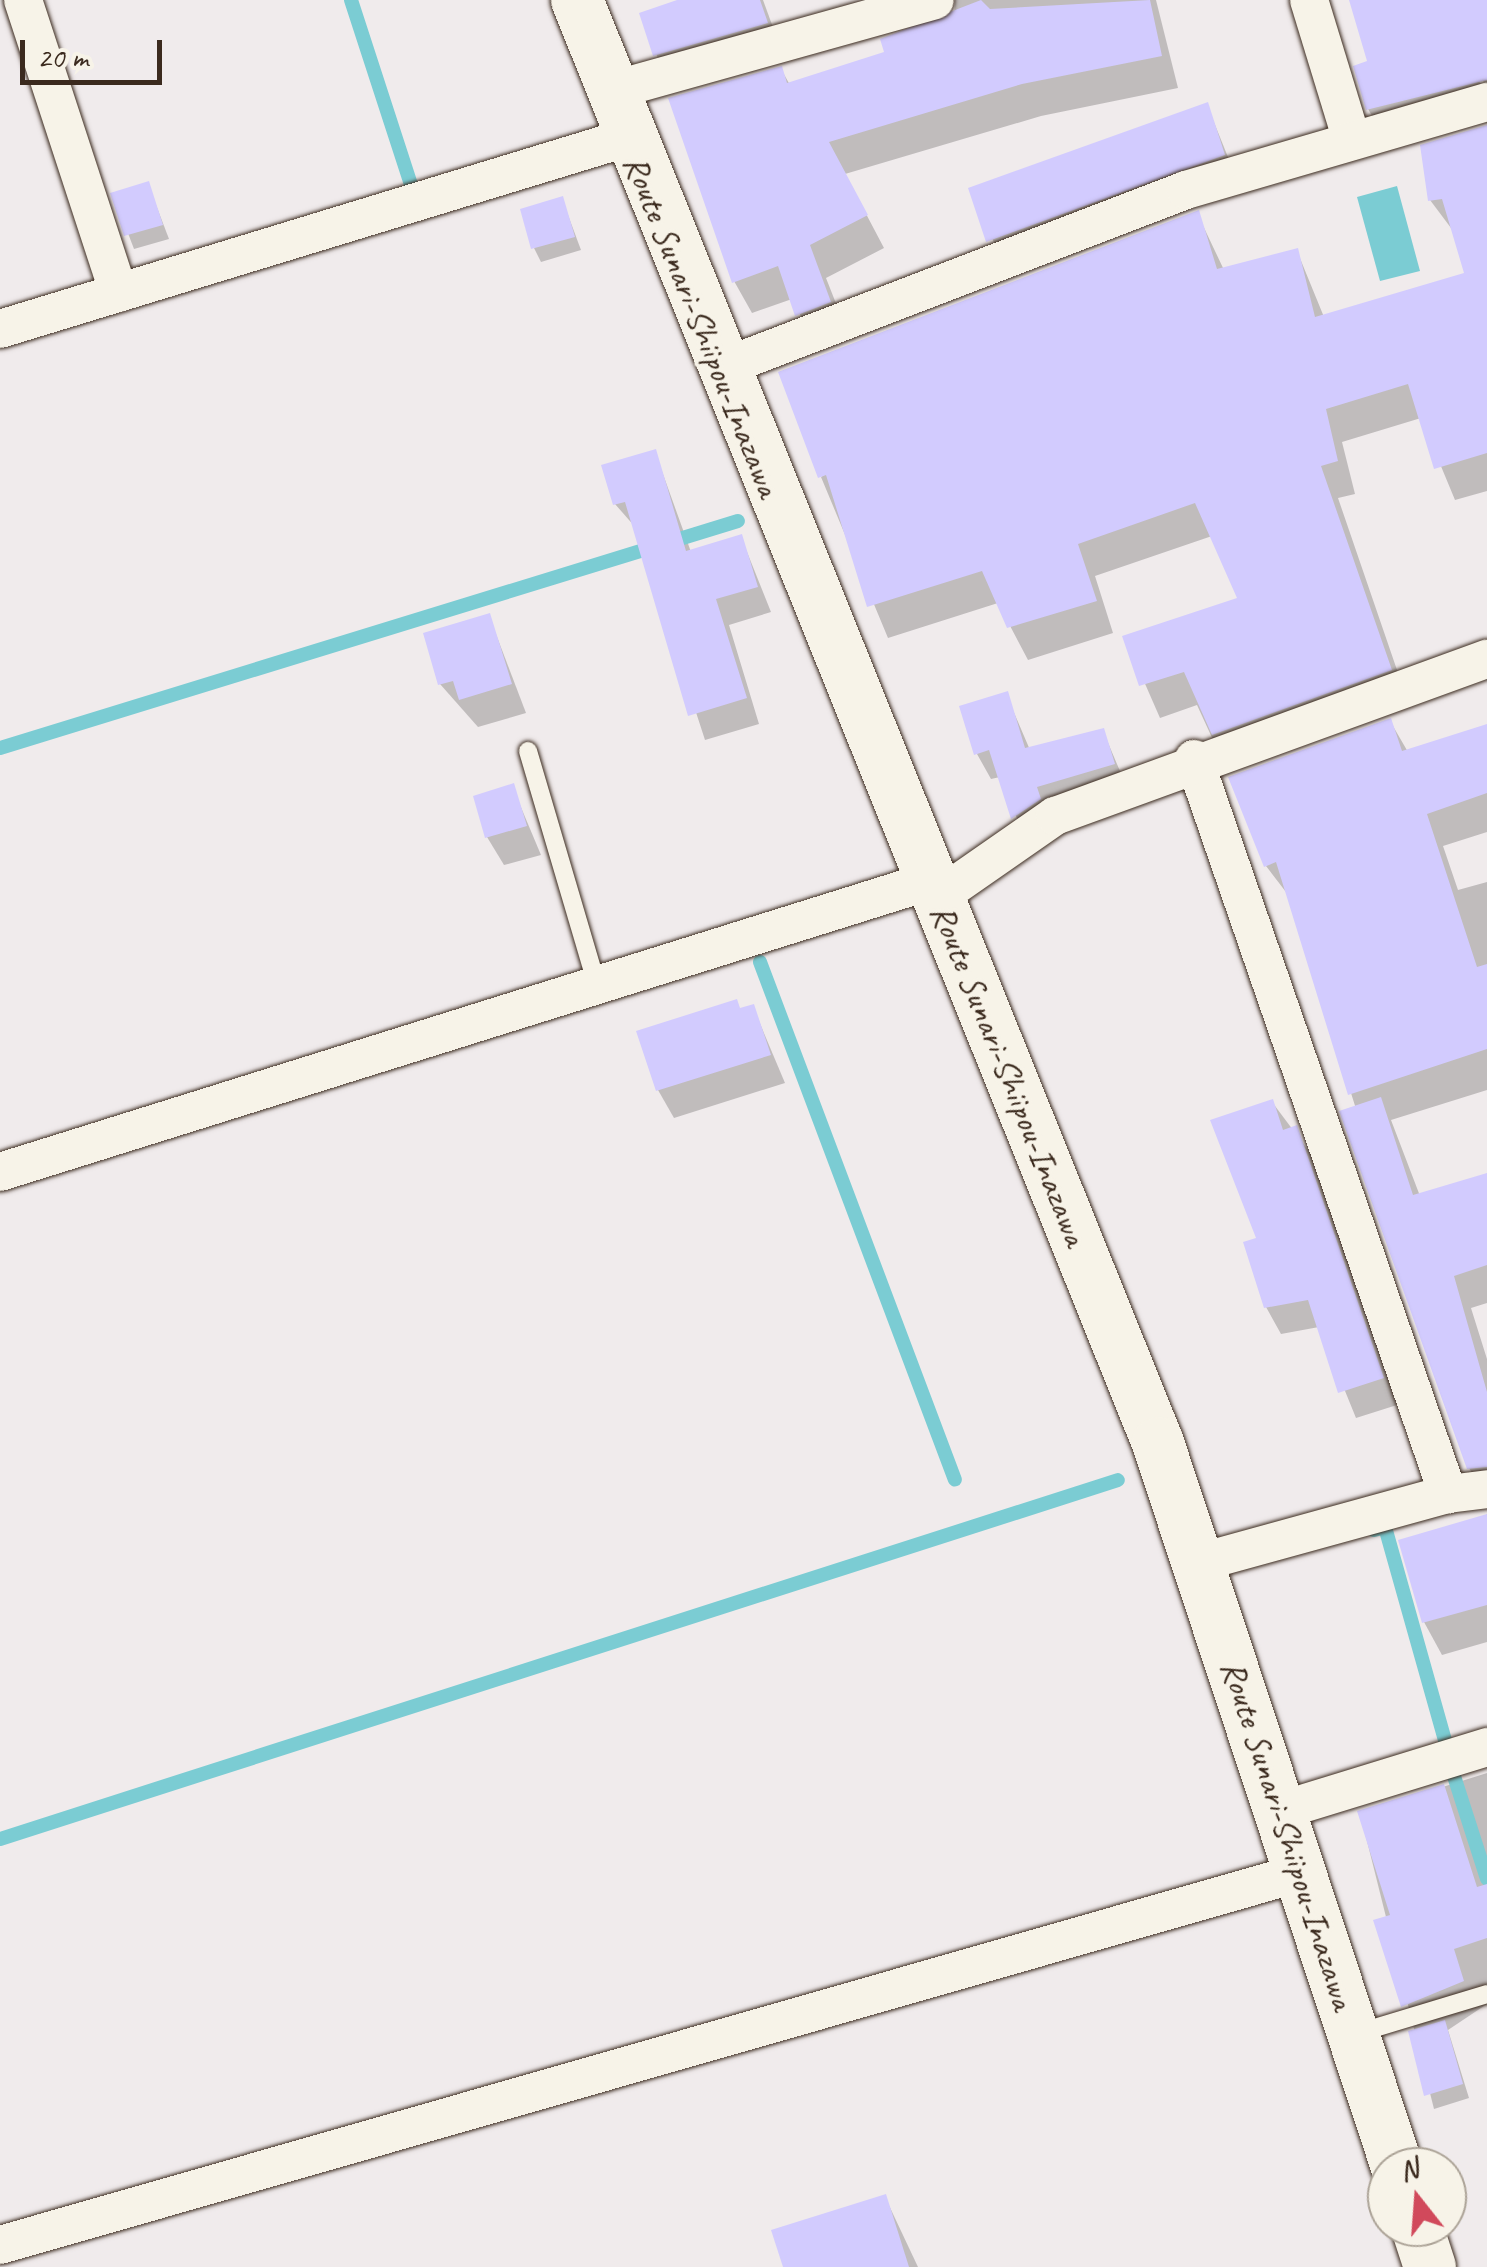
<!DOCTYPE html>
<html>
<head>
<meta charset="utf-8">
<style>
  body { margin:0 }
  #map { position:relative; width:1487px; height:2267px; overflow:hidden; background:#f0ebec; font-family:Caveat,sans-serif }
  div>[style] { position:absolute }
  .water>* { inset:0; background:#7bccd3 }
  .shadow>* { inset:0; background:#0003 }
  .stream>* { height:14px; margin:-7px; padding:0 7px; transform-origin:7px; border-radius:7px; background:#7bccd3 }
  .building>* { inset:0; background:#d2cbfe }
  .roads { filter:drop-shadow(0 0 2px #3b2a1e) drop-shadow(0 0 2px #3b2a1e) }
  .service>* { height:18px; margin:-9px; padding:0 9px; transform-origin:9px; border-radius:9px; background:#f7f3e8 }
  .minor>* { height:38px; margin:-19px; padding:0 19px; transform-origin:19px; border-radius:19px; background:#f7f3e8 }
  .secondary>* { height:52px; margin:-26px; padding:0 26px; transform-origin:26px; border-radius:26px; background:#f7f3e8 }
  span { translate:-50% -50%; white-space:nowrap; text-align:center; line-height:1.15; -webkit-text-stroke:8px #f7f3e8; paint-order:stroke }
  .street-label { font-size:35px; color:#3b2a1e }
  .north { position:absolute; left:1367px; top:2147px; width:100px; height:100px; box-sizing:border-box; background:#f7f3e8; border:2px solid #aca397; border-radius:50%; rotate:343deg; font-size:28px; font-weight:700; line-height:40px; text-align:center; color:#3b2a1e }
  .north::after { content:''; display:block; margin:auto; width:35px; height:45px; background:#d1495b; clip-path:polygon(50% 0,100% 100%,50% 72%,0 100%) }
  .scale { position:absolute; left:20px; top:40px; width:142px; height:45px; box-sizing:border-box; border:5px solid #3b2a1e; border-top:0; padding-left:12px; font-size:30px; line-height:35px; white-space:nowrap; color:#3b2a1e; -webkit-text-stroke:8px #f7f3e8; paint-order:stroke }
</style>
</head>
<body>
<div id="map">
  <div class="water">
    <i style="clip-path:polygon(1397px 186px,1420px 271px,1380px 281px,1357px 197px)"></i>
  </div>
  <div class="shadow">
    <i style="clip-path:polygon(685px 0,763px 0,782px 52px,672px 83px,656px 54px)"></i>
    <i style="clip-path:polygon(955px 0,1156px 0,1178px 88px,1041px 116px,845px 174px,884px 248px,826px 278px,848px 334px,816px 346px,792px 299px,752px 313px,734px 281px,781px 69px,790px 85px,887px 53px,954px 17px)"></i>
    <i style="clip-path:polygon(1352px 0,1487px 0,1487px 85px,1473px 71px,1487px 95px,1387px 141px,1368px 109px,1370px 63px)"></i>
    <i style="clip-path:polygon(1207px 105px,1238px 182px,1004px 267px,972px 189px)"></i>
    <i style="clip-path:polygon(1487px 128px,1487px 491px,1455px 500px,1421px 418px,1342px 442px,1355px 494px,1338px 498px,1408px 702px,1225px 766px,1197px 705px,1160px 718px,1125px 638px,1241px 600px,1212px 536px,1095px 576px,1113px 633px,1028px 660px,998px 603px,888px 638px,821px 477px,1197px 213px,1224px 270px,1297px 251px,1324px 317px,1467px 275px,1454px 232px,1430px 200px)"></i>
    <i style="clip-path:polygon(148px 184px,169px 239px,134px 249px,113px 194px)"></i>
    <i style="clip-path:polygon(562px 199px,581px 250px,541px 262px,534px 248px)"></i>
    <i style="clip-path:polygon(655px 452px,691px 552px,741px 537px,771px 612px,729px 625px,759px 724px,705px 740px,636px 528px,615px 504px)"></i>
    <i style="clip-path:polygon(489px 616px,526px 713px,478px 727px,440px 684px)"></i>
    <i style="clip-path:polygon(1006px 694px,1030px 750px,1103px 731px,1128px 790px,1027px 843px,1000px 777px,991px 779px,977px 754px)"></i>
    <i style="clip-path:polygon(1390px 721px,1408px 752px,1487px 726px,1487px 832px,1443px 846px,1458px 890px,1487px 882px,1487px 1090px,1391px 1120px,1420px 1196px,1487px 1175px,1487px 1303px,1471px 1308px,1487px 1359px,1487px 1498px,1469px 1468px,1289px 896px,1266px 866px)"></i>
    <i style="clip-path:polygon(512px 786px,541px 855px,504px 865px,487px 837px)"></i>
    <i style="clip-path:polygon(753px 1007px,785px 1083px,674px 1118px,658px 1090px)"></i>
    <i style="clip-path:polygon(1272px 1102px,1311px 1154px,1397px 1405px,1356px 1418px,1319px 1327px,1281px 1334px,1266px 1307px,1259px 1240px)"></i>
    <i style="clip-path:polygon(1487px 1514px,1487px 1642px,1442px 1655px,1424px 1622px)"></i>
    <i style="clip-path:polygon(1487px 1773px,1487px 2004px,1448px 2030px,1469px 2098px,1434px 2109px,1360px 1813px)"></i>
    <i style="clip-path:polygon(885px 2197px,918px 2267px,786px 2267px)"></i>
  </div>
  <div class="stream">
    <i style="left:351px;top:0;width:201px;rotate:72deg"></i>
    <i style="left:0;top:748px;width:772px;rotate:-17.1deg"></i>
    <i style="left:760px;top:962px;width:553px;rotate:69.37deg"></i>
    <i style="left:1374px;top:1530px;width:11px;rotate:-15deg"></i>
    <i style="left:1385px;top:1527px;width:229px;rotate:74.3deg"></i>
    <i style="left:1453px;top:1773px;width:111px;rotate:72.2deg"></i>
    <i style="left:0;top:1839px;width:1174px;rotate:-17.8deg"></i>
  </div>
  <div class="building">
    <i style="clip-path:polygon(677px 0,760px 0,768px 23px,653px 56px,639px 13px)"></i>
    <i style="clip-path:polygon(981px 0,990px 9px,1150px 0,1162px 56px,1022px 84px,829px 142px,868px 215px,810px 245px,831px 302px,795px 316px,778px 266px,732px 283px,668px 98px,782px 66px,787px 83px,884px 52px,880px 39px)"></i>
    <i style="clip-path:polygon(1349px 0,1487px 0,1487px 80px,1366px 110px,1353px 66px,1367px 61px)"></i>
    <i style="clip-path:polygon(1208px 102px,1225px 155px,986px 242px,968px 188px)"></i>
    <i style="clip-path:polygon(1487px 125px,1487px 453px,1434px 469px,1408px 384px,1326px 409px,1338px 461px,1321px 466px,1392px 670px,1212px 735px,1184px 672px,1139px 686px,1122px 636px,1237px 598px,1195px 503px,1078px 544px,1097px 601px,1007px 628px,982px 571px,867px 607px,826px 475px,818px 478px,778px 372px,1199px 210px,1217px 269px,1298px 248px,1315px 317px,1464px 273px,1442px 199px,1428px 201px,1420px 145px)"></i>
    <i style="clip-path:polygon(149px 181px,163px 225px,124px 236px,110px 193px)"></i>
    <i style="clip-path:polygon(563px 196px,575px 237px,531px 249px,520px 209px)"></i>
    <i style="clip-path:polygon(656px 449px,686px 551px,742px 534px,758px 587px,716px 599px,747px 698px,688px 716px,625px 502px,613px 505px,601px 465px)"></i>
    <i style="clip-path:polygon(490px 613px,512px 684px,459px 700px,453px 681px,438px 685px,423px 633px)"></i>
    <i style="clip-path:polygon(1008px 691px,1025px 748px,1104px 728px,1115px 764px,1037px 787px,1041px 799px,1011px 819px,989px 750px,974px 755px,959px 706px)"></i>
    <i style="clip-path:polygon(1391px 718px,1402px 751px,1487px 724px,1487px 793px,1427px 814px,1477px 967px,1487px 964px,1487px 1049px,1348px 1095px,1276px 862px,1264px 867px,1228px 777px)"></i>
    <i style="clip-path:polygon(514px 783px,527px 826px,485px 838px,473px 796px)"></i>
    <i style="clip-path:polygon(737px 999px,740px 1008px,754px 1004px,771px 1055px,656px 1091px,636px 1031px)"></i>
    <i style="clip-path:polygon(1381px 1097px,1413px 1195px,1487px 1173px,1487px 1265px,1454px 1276px,1487px 1392px,1487px 1467px,1467px 1469px,1339px 1111px)"></i>
    <i style="clip-path:polygon(1273px 1099px,1283px 1130px,1297px 1125px,1384px 1378px,1338px 1393px,1308px 1300px,1264px 1308px,1243px 1242px,1256px 1238px,1210px 1120px)"></i>
    <i style="clip-path:polygon(1487px 1514px,1487px 1605px,1422px 1623px,1398px 1540px)"></i>
    <i style="clip-path:polygon(1444px 1784px,1477px 1887px,1487px 1884px,1487px 1938px,1454px 1949px,1464px 1981px,1401px 2007px,1373px 1920px,1390px 1915px,1357px 1811px)"></i>
    <i style="clip-path:polygon(1445px 2020px,1463px 2084px,1424px 2096px,1408px 2031px)"></i>
    <i style="clip-path:polygon(886px 2194px,909px 2267px,783px 2267px,771px 2230px)"></i>
  </div>
  <div class="roads">
    <div class="service">
      <i style="left:528px;top:751px;width:244px;rotate:73.6deg"></i>
      <i style="left:1358px;top:2033px;width:135px;rotate:-16.8deg"></i>
    </div>
    <div class="minor">
      <i style="left:23px;top:0;width:308px;rotate:71.9deg"></i>
      <i style="left:1309px;top:0;width:147px;rotate:73deg"></i>
      <i style="left:610px;top:91px;width:337px;rotate:-15.6deg"></i>
      <i style="left:0;top:329px;width:654px;rotate:-16.97deg"></i>
      <i style="left:719px;top:369px;width:500px;rotate:-20.97deg"></i>
      <i style="left:1186px;top:190px;width:314px;rotate:-16.3deg"></i>
      <i style="left:1194px;top:759px;width:778px;rotate:70.94deg"></i>
      <i style="left:1448px;top:1494px;width:39px;rotate:-7deg"></i>
      <i style="left:937px;top:898px;width:144px;rotate:-34.8deg"></i>
      <i style="left:1055px;top:816px;width:460px;rotate:-20deg"></i>
      <i style="left:0;top:1172px;width:974px;rotate:-17.38deg"></i>
      <i style="left:1201px;top:1562px;width:256px;rotate:-15.4deg"></i>
      <i style="left:1279px;top:1811px;width:218px;rotate:-17.1deg"></i>
      <i style="left:0;top:2245px;width:1351px;rotate:-15.98deg"></i>
    </div>
    <div class="secondary">
      <i style="left:577px;top:0;width:1556px;rotate:68.07deg"></i>
      <i style="left:1158px;top:1443px;width:762px;rotate:71.73deg"></i>
      <i style="left:1417px;top:2227px;width:42px;rotate:72deg"></i>
    </div>
  </div>
  <div class="street-label">
    <span style="left:702px;top:326px;rotate:68deg">Route Sunari-Shiipou-Inazawa</span>
    <span style="left:1009px;top:1075px;rotate:68deg">Route Sunari-Shiipou-Inazawa</span>
    <span style="left:1288px;top:1835px;rotate:72deg">Route Sunari-Shiipou-Inazawa</span>
  </div>
  <div class="north">N</div>
  <div class="scale">20 m</div>
</div>
</body>
</html>
